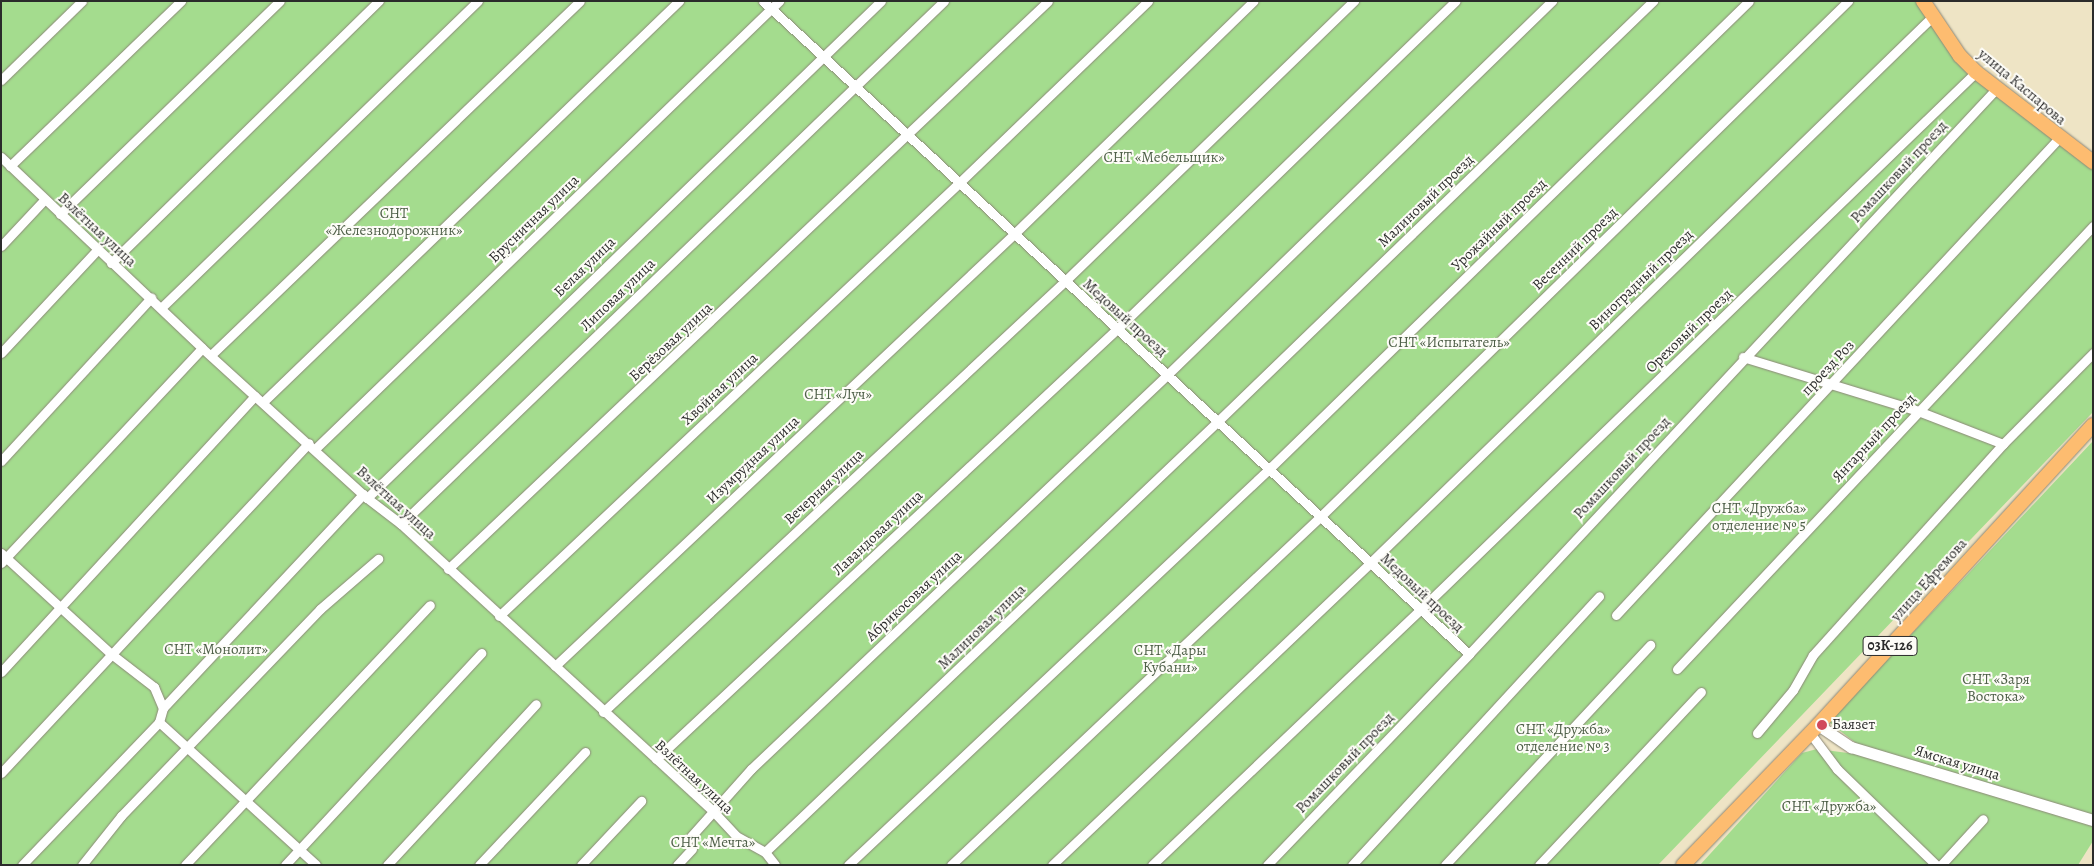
<!DOCTYPE html>
<html>
<head>
<meta charset="utf-8">
<style>
  body { margin:0 }
  #map { position:relative; width:2094px; height:866px; overflow:hidden; background:#eee4c5; font-family:Alegreya,serif }
  div>[style] { position:absolute }
  .green>* { inset:0; background:#a4dc8e }
  .roads { filter:drop-shadow(0 0 1px #8c8878) drop-shadow(0 0 1px #8c8878) }
  .minor>* { height:9px; margin:-4.5px; padding:0 4.5px; transform-origin:4.5px; border-radius:4.5px; background:#fff }
  .tertiary>* { height:11px; margin:-5.5px; padding:0 5.5px; transform-origin:5.5px; border-radius:5.5px; background:#fff }
  .primary>* { height:14px; margin:-7px; padding:0 7px; transform-origin:7px; border-radius:7px; background:#fdbc70 }
  .dots>* { width:14px; height:14px; translate:-50% -50%; box-sizing:border-box; border:2px solid #fdfcf7; border-radius:50% }
  span { translate:-50% -50%; white-space:nowrap; text-align:center; line-height:1.15; -webkit-text-stroke:4px #fdfcf7; paint-order:stroke }
  .shield-label span { padding:1px 4px; background:#fdfcf7; border:1px solid; border-radius:4px; -webkit-text-stroke-width:0 }
  .shield-label { font-size:14px; color:#2b2b2b; font-weight:700 }
  .street-label { font-size:15px; color:#2b2b2b }
  .park-label { font-size:15px; color:#4f6049 }
  .poi-label { font-size:15px; color:#2b2b2b }
  .left { translate:0 -50%; text-align:left }
  .frame { position:absolute; inset:0; border:2px solid #2b2b2b; pointer-events:none }
</style>
</head>
<body>
<div id="map">
  <div class="green">
    <i style="clip-path:polygon(1px 1px,1923px 1px,1960px 56px,2093px 162px,2093px 412px,1658px 865px,1px 865px)"></i>
    <i style="clip-path:polygon(2093px 441px,2093px 841px,2078px 865px,1700px 865px,1802px 753px,1817px 749px,1848px 753px,1857px 744px,1829px 722px)"></i>
  </div>
  <div class="roads">
    <div class="minor">
      <i style="left:763px;top:1px;width:962px;rotate:42.77deg"></i>
      <i style="left:1px;top:80px;width:113px;rotate:-44.3deg"></i>
      <i style="left:1px;top:157px;width:277px;rotate:43.5deg"></i>
      <i style="left:202px;top:348px;width:223px;rotate:42.3deg"></i>
      <i style="left:367px;top:498px;width:43px;rotate:37.4deg"></i>
      <i style="left:401px;top:524px;width:423px;rotate:42.6deg"></i>
      <i style="left:712px;top:810px;width:35px;rotate:47deg"></i>
      <i style="left:736px;top:836px;width:33px;rotate:29deg"></i>
      <i style="left:765px;top:852px;width:16px;rotate:52deg"></i>
      <i style="left:10px;top:166px;width:238px;rotate:-44deg"></i>
      <i style="left:60px;top:214px;width:306px;rotate:-44.1deg"></i>
      <i style="left:1px;top:246px;width:63px;rotate:-46.9deg"></i>
      <i style="left:111px;top:263px;width:375px;rotate:-44.4deg"></i>
      <i style="left:162px;top:307px;width:440px;rotate:-44.1deg"></i>
      <i style="left:1px;top:353px;width:141px;rotate:-47deg"></i>
      <i style="left:211px;top:355px;width:511px;rotate:-43.81deg"></i>
      <i style="left:1743px;top:357px;width:183px;rotate:17.1deg"></i>
      <i style="left:1918px;top:411px;width:91px;rotate:21.2deg"></i>
      <i style="left:263px;top:402px;width:578px;rotate:-43.95deg"></i>
      <i style="left:316px;top:448px;width:644px;rotate:-43.99deg"></i>
      <i style="left:1px;top:461px;width:222px;rotate:-47.4deg"></i>
      <i style="left:367px;top:498px;width:715px;rotate:-44.04deg"></i>
      <i style="left:401px;top:524px;width:754px;rotate:-43.93deg"></i>
      <i style="left:1px;top:553px;width:148px;rotate:42.5deg"></i>
      <i style="left:110px;top:653px;width:56px;rotate:37.7deg"></i>
      <i style="left:154px;top:687px;width:23px;rotate:67deg"></i>
      <i style="left:163px;top:708px;width:15px;rotate:106deg"></i>
      <i style="left:159px;top:722px;width:212px;rotate:42.3deg"></i>
      <i style="left:1px;top:563px;width:294px;rotate:-46.9deg"></i>
      <i style="left:448px;top:569px;width:826px;rotate:-43.43deg"></i>
      <i style="left:1616px;top:615px;width:650px;rotate:-47.12deg"></i>
      <i style="left:499px;top:616px;width:633px;rotate:-43.27deg"></i>
      <i style="left:960px;top:182px;width:261px;rotate:-43.9deg"></i>
      <i style="left:555px;top:666px;width:630px;rotate:-43.26deg"></i>
      <i style="left:1014px;top:234px;width:334px;rotate:-44.2deg"></i>
      <i style="left:1677px;top:669px;width:608px;rotate:-46.8deg"></i>
      <i style="left:1px;top:672px;width:375px;rotate:-47.4deg"></i>
      <i style="left:163px;top:708px;width:293px;rotate:-46.9deg"></i>
      <i style="left:603px;top:712px;width:630px;rotate:-43.01deg"></i>
      <i style="left:1064px;top:282px;width:404px;rotate:-44.1deg"></i>
      <i style="left:1757px;top:733px;width:56px;rotate:-50.1deg"></i>
      <i style="left:1793px;top:690px;width:40px;rotate:-60.3deg"></i>
      <i style="left:1813px;top:655px;width:284px;rotate:-48deg"></i>
      <i style="left:2003px;top:444px;width:128px;rotate:-45.3deg"></i>
      <i style="left:1810px;top:733px;width:45px;rotate:53.1deg"></i>
      <i style="left:1837px;top:769px;width:138px;rotate:44.1deg"></i>
      <i style="left:656px;top:759px;width:632px;rotate:-43.01deg"></i>
      <i style="left:1118px;top:328px;width:470px;rotate:-44.1deg"></i>
      <i style="left:1px;top:773px;width:451px;rotate:-47deg"></i>
      <i style="left:686px;top:842px;width:98px;rotate:-48.3deg"></i>
      <i style="left:751px;top:769px;width:573px;rotate:-43.44deg"></i>
      <i style="left:1167px;top:375px;width:537px;rotate:-44.17deg"></i>
      <i style="left:765px;top:852px;width:625px;rotate:-43.57deg"></i>
      <i style="left:1218px;top:421px;width:605px;rotate:-43.99deg"></i>
      <i style="left:22px;top:865px;width:198px;rotate:-46.2deg"></i>
      <i style="left:82px;top:865px;width:63px;rotate:-51.5deg"></i>
      <i style="left:121px;top:816px;width:287px;rotate:-46.1deg"></i>
      <i style="left:320px;top:609px;width:77px;rotate:-40.8deg"></i>
      <i style="left:185px;top:865px;width:357px;rotate:-46.7deg"></i>
      <i style="left:285px;top:865px;width:289px;rotate:-47.2deg"></i>
      <i style="left:387px;top:865px;width:219px;rotate:-47.2deg"></i>
      <i style="left:479px;top:865px;width:155px;rotate:-46.8deg"></i>
      <i style="left:581px;top:865px;width:88px;rotate:-46.8deg"></i>
      <i style="left:677px;top:865px;width:22px;rotate:-47deg"></i>
      <i style="left:848px;top:865px;width:578px;rotate:-43.25deg"></i>
      <i style="left:1269px;top:469px;width:670px;rotate:-44.27deg"></i>
      <i style="left:951px;top:865px;width:509px;rotate:-43.33deg"></i>
      <i style="left:1321px;top:516px;width:737px;rotate:-44.34deg"></i>
      <i style="left:1052px;top:865px;width:439px;rotate:-43.5deg"></i>
      <i style="left:1370px;top:563px;width:784px;rotate:-44.17deg"></i>
      <i style="left:1152px;top:865px;width:371px;rotate:-43.6deg"></i>
      <i style="left:1421px;top:609px;width:772px;rotate:-44.06deg"></i>
      <i style="left:1267px;top:865px;width:292px;rotate:-46.2deg"></i>
      <i style="left:1469px;top:654px;width:773px;rotate:-46.99deg"></i>
      <i style="left:1352px;top:865px;width:365px;rotate:-47.4deg"></i>
      <i style="left:1445px;top:865px;width:301px;rotate:-47deg"></i>
      <i style="left:1539px;top:865px;width:237px;rotate:-46.9deg"></i>
      <i style="left:1941px;top:865px;width:62px;rotate:-47.6deg"></i>
    </div>
    <div class="tertiary">
      <i style="left:1818px;top:725px;width:40px;rotate:34deg"></i>
      <i style="left:1851px;top:747px;width:253px;rotate:16.8deg"></i>
    </div>
    <div class="primary">
      <i style="left:1923px;top:1px;width:66px;rotate:56.1deg"></i>
      <i style="left:1960px;top:56px;width:23px;rotate:45deg"></i>
      <i style="left:1976px;top:72px;width:148px;rotate:37.6deg"></i>
      <i style="left:1683px;top:865px;width:194px;rotate:-46deg"></i>
      <i style="left:1818px;top:725px;width:407px;rotate:-47.5deg"></i>
    </div>
  </div>
  <div class="dots">
    <i style="left:1822px;top:725px;background:#d1495b"></i>
  </div>
  <div class="shield-label">
    <span style="left:1890px;top:646px">03К-126</span>
  </div>
  <div class="street-label">
    <span style="left:2022px;top:87px;rotate:40deg">улица Каспарова</span>
    <span style="left:1899px;top:172px;rotate:-47deg">Ромашковый проезд</span>
    <span style="left:1426px;top:201px;rotate:-44deg">Малиновый проезд</span>
    <span style="left:534px;top:219px;rotate:-44deg">Брусничная улица</span>
    <span style="left:1499px;top:225px;rotate:-44deg">Урожайный проезд</span>
    <span style="left:97px;top:230px;rotate:43deg">Взлётная улица</span>
    <span style="left:1575px;top:249px;rotate:-44deg">Весенний проезд</span>
    <span style="left:585px;top:267px;rotate:-44deg">Белая улица</span>
    <span style="left:1641px;top:280px;rotate:-44deg">Виноградный проезд</span>
    <span style="left:618px;top:295px;rotate:-44deg">Липовая улица</span>
    <span style="left:1125px;top:318px;rotate:42deg">Медовый проезд</span>
    <span style="left:1689px;top:331px;rotate:-44deg">Ореховый проезд</span>
    <span style="left:671px;top:342px;rotate:-43deg">Берёзовая улица</span>
    <span style="left:1828px;top:368px;rotate:-47deg">проезд Роз</span>
    <span style="left:720px;top:389px;rotate:-43deg">Хвойная улица</span>
    <span style="left:1874px;top:438px;rotate:-47deg">Янтарный проезд</span>
    <span style="left:753px;top:460px;rotate:-43deg">Изумрудная улица</span>
    <span style="left:1622px;top:468px;rotate:-47deg">Ромашковый проезд</span>
    <span style="left:824px;top:487px;rotate:-43deg">Вечерняя улица</span>
    <span style="left:396px;top:503px;rotate:42deg">Взлётная улица</span>
    <span style="left:878px;top:533px;rotate:-43deg">Лавандовая улица</span>
    <span style="left:1929px;top:580px;rotate:-48deg">улица Ефремова</span>
    <span style="left:1422px;top:593px;rotate:43deg">Медовый проезд</span>
    <span style="left:914px;top:596px;rotate:-43deg">Абрикосовая улица</span>
    <span style="left:982px;top:627px;rotate:-44deg">Малиновая улица</span>
    <span style="left:1345px;top:763px;rotate:-46deg">Ромашковый проезд</span>
    <span style="left:1957px;top:763px;rotate:17deg">Ямская улица</span>
    <span style="left:694px;top:777px;rotate:43deg">Взлётная улица</span>
  </div>
  <div class="park-label">
    <span style="left:1164px;top:158px">СНТ «Мебельщик»</span>
    <span style="left:394px;top:222px">СНТ<br>«Железнодорожник»</span>
    <span style="left:1449px;top:343px">СНТ «Испытатель»</span>
    <span style="left:838px;top:395px">СНТ «Луч»</span>
    <span style="left:1759px;top:517px">СНТ «Дружба»<br>отделение № 5</span>
    <span style="left:216px;top:650px">СНТ «Монолит»</span>
    <span style="left:1170px;top:659px">СНТ «Дары<br>Кубани»</span>
    <span style="left:1996px;top:688px">СНТ «Заря<br>Востока»</span>
    <span style="left:1563px;top:738px">СНТ «Дружба»<br>отделение № 3</span>
    <span style="left:1829px;top:807px">СНТ «Дружба»</span>
    <span style="left:713px;top:843px">СНТ «Мечта»</span>
  </div>
  <div class="poi-label">
    <span class="left" style="left:1832px;top:725px">Баязет</span>
  </div>
  <div class="frame"></div>
</div>
</body>
</html>
